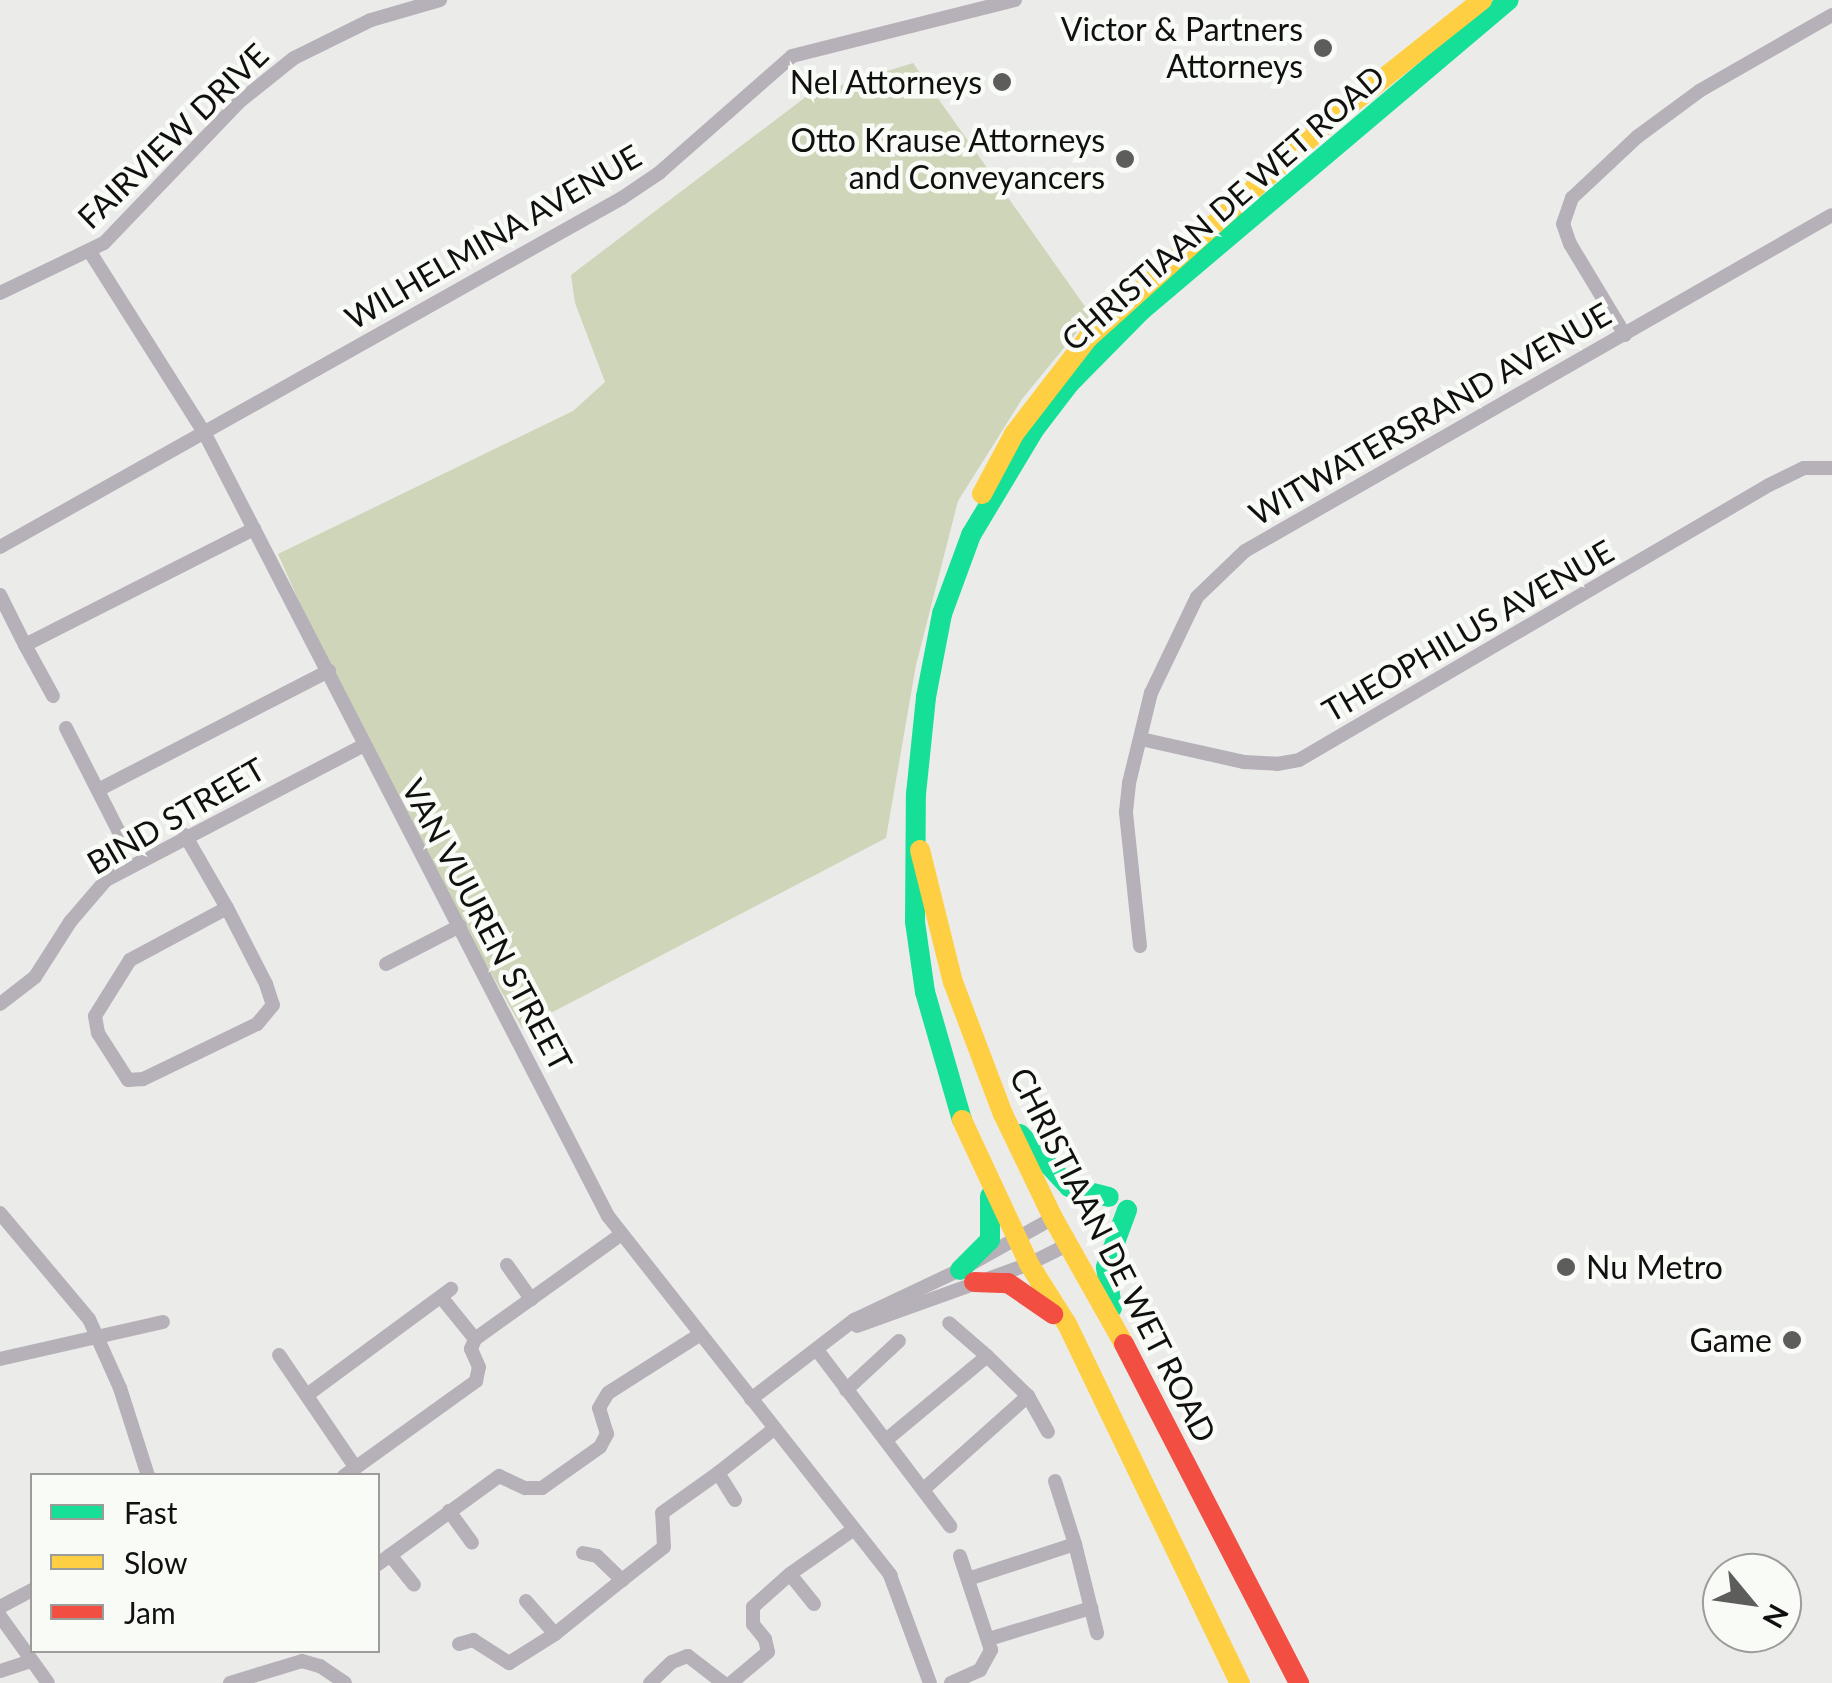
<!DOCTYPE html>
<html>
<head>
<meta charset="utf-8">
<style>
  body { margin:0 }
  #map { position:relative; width:1832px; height:1683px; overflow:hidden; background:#ebecea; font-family:Lato,sans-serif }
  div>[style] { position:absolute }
  .green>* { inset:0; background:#ced5b8 }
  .street>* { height:14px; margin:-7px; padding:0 7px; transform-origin:7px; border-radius:7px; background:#b6b0b9 }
  .fast>* { height:20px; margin:-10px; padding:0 10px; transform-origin:10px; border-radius:10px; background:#16e098 }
  .slow>* { height:20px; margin:-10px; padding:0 10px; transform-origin:10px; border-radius:10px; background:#ffcf43 }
  .jam>* { height:20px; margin:-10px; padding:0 10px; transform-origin:10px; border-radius:10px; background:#f24e42 }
  .dots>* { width:28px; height:28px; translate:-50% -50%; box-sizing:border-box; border:5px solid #f9fbf6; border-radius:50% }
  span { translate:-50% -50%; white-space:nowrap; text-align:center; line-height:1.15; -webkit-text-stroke:9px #f9fbf6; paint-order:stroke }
  .poi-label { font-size:32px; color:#10100f }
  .right { translate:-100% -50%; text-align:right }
  .left { translate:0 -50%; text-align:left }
  .street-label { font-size:32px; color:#10100f }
  .legend { position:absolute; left:30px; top:1473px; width:350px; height:180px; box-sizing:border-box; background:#f9fbf6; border:2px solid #9c9d9a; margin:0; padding:12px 18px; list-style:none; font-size:30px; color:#10100f }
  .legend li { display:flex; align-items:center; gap:20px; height:50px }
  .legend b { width:50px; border:2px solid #9c9d9a }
  .north { position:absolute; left:1702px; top:1553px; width:100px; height:100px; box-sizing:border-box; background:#f9fbf6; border:2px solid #9c9d9a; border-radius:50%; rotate:119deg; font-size:28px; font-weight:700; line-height:40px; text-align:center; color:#10100f }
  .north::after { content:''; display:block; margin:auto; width:35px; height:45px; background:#5d5d5c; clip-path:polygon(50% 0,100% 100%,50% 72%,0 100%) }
</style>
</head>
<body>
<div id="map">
  <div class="green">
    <i style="clip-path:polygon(913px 63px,1091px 315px,1022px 399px,958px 501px,916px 665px,886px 838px,522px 1028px,363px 746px,278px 554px,573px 411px,605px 382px,575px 303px,571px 275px,807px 96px)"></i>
  </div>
  <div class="street">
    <i style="left:90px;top:252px;width:215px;rotate:57.7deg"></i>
    <i style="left:205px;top:434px;width:880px;rotate:62.74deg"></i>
    <i style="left:608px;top:1216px;width:457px;rotate:51.8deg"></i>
    <i style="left:890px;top:1575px;width:115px;rotate:69.7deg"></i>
    <i style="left:0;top:293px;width:115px;rotate:-25.7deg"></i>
    <i style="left:104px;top:243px;width:195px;rotate:-46.2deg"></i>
    <i style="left:239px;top:102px;width:70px;rotate:-38.7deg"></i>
    <i style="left:294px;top:58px;width:86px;rotate:-26.3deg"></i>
    <i style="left:371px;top:20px;width:72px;rotate:-16.2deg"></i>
    <i style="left:1625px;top:335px;width:106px;rotate:-121.1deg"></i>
    <i style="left:1570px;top:244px;width:21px;rotate:-109deg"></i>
    <i style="left:1563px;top:224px;width:28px;rotate:-71deg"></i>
    <i style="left:1572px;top:198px;width:89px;rotate:-43.2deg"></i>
    <i style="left:1637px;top:137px;width:79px;rotate:-36.3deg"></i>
    <i style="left:1701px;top:90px;width:151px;rotate:-29.8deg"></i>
    <i style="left:0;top:547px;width:713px;rotate:-29.3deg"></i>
    <i style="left:622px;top:198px;width:45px;rotate:-34deg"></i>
    <i style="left:659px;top:173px;width:177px;rotate:-41.3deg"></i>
    <i style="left:792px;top:56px;width:230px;rotate:-14.1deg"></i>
    <i style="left:0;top:595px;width:56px;rotate:63.4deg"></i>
    <i style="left:53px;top:696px;width:58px;rotate:-118.8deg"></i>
    <i style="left:25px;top:645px;width:257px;rotate:-26.9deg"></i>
    <i style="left:66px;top:728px;width:130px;rotate:63deg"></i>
    <i style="left:1141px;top:739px;width:106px;rotate:12.6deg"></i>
    <i style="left:1244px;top:762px;width:33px;rotate:3deg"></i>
    <i style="left:1277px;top:764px;width:22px;rotate:-10deg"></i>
    <i style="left:1299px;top:760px;width:545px;rotate:-30.33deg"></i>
    <i style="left:1769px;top:485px;width:39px;rotate:-26deg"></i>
    <i style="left:1804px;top:468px;width:28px"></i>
    <i style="left:98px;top:790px;width:260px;rotate:-27.3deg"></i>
    <i style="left:185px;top:835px;width:84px;rotate:60.1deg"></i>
    <i style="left:227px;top:908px;width:85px;rotate:62.8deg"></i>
    <i style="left:266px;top:984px;width:22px;rotate:72deg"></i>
    <i style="left:273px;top:1005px;width:25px;rotate:130deg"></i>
    <i style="left:257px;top:1024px;width:127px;rotate:154.2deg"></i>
    <i style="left:143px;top:1079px;width:15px;rotate:176deg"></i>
    <i style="left:128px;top:1080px;width:56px;rotate:-122.6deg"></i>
    <i style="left:98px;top:1033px;width:17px;rotate:-100deg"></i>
    <i style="left:95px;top:1016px;width:66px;rotate:-58deg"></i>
    <i style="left:130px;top:960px;width:110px;rotate:-28.2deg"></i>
    <i style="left:1140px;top:946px;width:135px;rotate:-96deg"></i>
    <i style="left:1126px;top:812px;width:29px;rotate:-84deg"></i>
    <i style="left:1129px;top:783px;width:93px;rotate:-76.3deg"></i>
    <i style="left:1151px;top:693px;width:106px;rotate:-64.4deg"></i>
    <i style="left:1197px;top:597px;width:66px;rotate:-43.8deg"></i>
    <i style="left:1245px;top:551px;width:676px;rotate:-29.79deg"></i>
    <i style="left:386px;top:964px;width:83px;rotate:-27.2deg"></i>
    <i style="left:0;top:1004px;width:44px;rotate:-37.6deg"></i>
    <i style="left:35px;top:977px;width:65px;rotate:-57.5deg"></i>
    <i style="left:70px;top:922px;width:55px;rotate:-49.4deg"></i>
    <i style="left:106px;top:880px;width:289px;rotate:-27.6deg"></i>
    <i style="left:0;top:1213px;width:138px;rotate:50deg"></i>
    <i style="left:89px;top:1319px;width:76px;rotate:65.8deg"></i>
    <i style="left:120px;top:1388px;width:92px;rotate:72.3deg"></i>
    <i style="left:507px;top:1265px;width:42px;rotate:54.8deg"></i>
    <i style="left:441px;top:1297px;width:54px;rotate:51deg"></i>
    <i style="left:857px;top:1326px;width:183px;rotate:-19.8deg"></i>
    <i style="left:1029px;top:1264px;width:42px;rotate:-26.6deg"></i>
    <i style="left:817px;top:1350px;width:221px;rotate:52.9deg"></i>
    <i style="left:279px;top:1355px;width:135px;rotate:55.8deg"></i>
    <i style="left:987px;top:1356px;width:57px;rotate:44.3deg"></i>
    <i style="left:1028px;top:1396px;width:41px;rotate:60.9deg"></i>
    <i style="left:0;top:1359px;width:167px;rotate:-12.8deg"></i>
    <i style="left:846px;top:1390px;width:72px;rotate:-42.8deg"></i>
    <i style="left:307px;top:1395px;width:179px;rotate:-36.4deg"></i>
    <i style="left:751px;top:1399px;width:130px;rotate:-37.5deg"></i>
    <i style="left:854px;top:1320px;width:117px;rotate:-25.3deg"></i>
    <i style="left:960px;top:1270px;width:107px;rotate:-29.2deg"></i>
    <i style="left:886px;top:1440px;width:131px;rotate:-39.7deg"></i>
    <i style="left:987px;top:1356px;width:50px;rotate:-139deg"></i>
    <i style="left:344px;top:1476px;width:163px;rotate:-35.7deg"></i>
    <i style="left:476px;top:1381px;width:14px;rotate:-78deg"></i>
    <i style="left:479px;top:1367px;width:20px;rotate:-114deg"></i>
    <i style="left:471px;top:1349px;width:11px;rotate:-68deg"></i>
    <i style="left:475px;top:1339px;width:178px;rotate:-35.6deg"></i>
    <i style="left:925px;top:1488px;width:138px;rotate:-41.8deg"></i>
    <i style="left:735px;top:1500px;width:32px;rotate:-122deg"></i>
    <i style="left:718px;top:1473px;width:71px;rotate:-38.2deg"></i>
    <i style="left:449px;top:1511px;width:39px;rotate:54deg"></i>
    <i style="left:1075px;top:1544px;width:92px;rotate:76.1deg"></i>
    <i style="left:583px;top:1553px;width:14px;rotate:12deg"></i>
    <i style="left:597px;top:1556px;width:35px;rotate:44deg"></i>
    <i style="left:622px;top:1580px;width:53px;rotate:-38.2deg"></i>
    <i style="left:664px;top:1547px;width:34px;rotate:-93deg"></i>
    <i style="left:662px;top:1513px;width:69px;rotate:-35.5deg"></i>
    <i style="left:390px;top:1555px;width:38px;rotate:51deg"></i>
    <i style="left:378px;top:1564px;width:150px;rotate:-36deg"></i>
    <i style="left:499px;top:1476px;width:29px;rotate:25deg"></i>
    <i style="left:525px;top:1488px;width:17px"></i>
    <i style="left:542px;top:1488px;width:71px;rotate:-35.3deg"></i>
    <i style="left:600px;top:1447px;width:15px;rotate:-62deg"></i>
    <i style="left:607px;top:1434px;width:27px;rotate:-107deg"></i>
    <i style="left:599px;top:1408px;width:17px;rotate:-59deg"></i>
    <i style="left:608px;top:1393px;width:108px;rotate:-32.5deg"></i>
    <i style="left:971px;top:1578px;width:109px;rotate:-18.1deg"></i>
    <i style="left:1075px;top:1544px;width:66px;rotate:-107.6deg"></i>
    <i style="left:526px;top:1601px;width:44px;rotate:48.7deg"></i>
    <i style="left:555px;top:1634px;width:86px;rotate:-38.9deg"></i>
    <i style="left:814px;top:1604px;width:38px;rotate:-129deg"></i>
    <i style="left:790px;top:1574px;width:78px;rotate:-35.1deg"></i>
    <i style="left:0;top:1607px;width:36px;rotate:-28deg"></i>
    <i style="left:0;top:1616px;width:82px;rotate:54.4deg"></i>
    <i style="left:989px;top:1639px;width:107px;rotate:-16.9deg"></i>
    <i style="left:459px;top:1644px;width:15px;rotate:-16deg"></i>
    <i style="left:473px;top:1640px;width:43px;rotate:32.6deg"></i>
    <i style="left:509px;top:1663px;width:54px;rotate:-32.2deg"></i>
    <i style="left:0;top:1671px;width:33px;rotate:-18deg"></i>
    <i style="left:230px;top:1683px;width:75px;rotate:-17deg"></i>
    <i style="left:302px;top:1661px;width:19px;rotate:16deg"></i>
    <i style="left:320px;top:1666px;width:30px;rotate:34deg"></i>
    <i style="left:650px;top:1683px;width:30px;rotate:-44deg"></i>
    <i style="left:672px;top:1662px;width:17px;rotate:-21deg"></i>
    <i style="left:688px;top:1656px;width:44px;rotate:37.6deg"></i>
    <i style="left:731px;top:1683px;width:48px;rotate:-40deg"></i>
    <i style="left:768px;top:1652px;width:13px;rotate:-103deg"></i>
    <i style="left:765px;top:1639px;width:19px;rotate:-129deg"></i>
    <i style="left:753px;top:1624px;width:17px;rotate:-90deg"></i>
    <i style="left:753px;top:1607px;width:50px;rotate:-41.7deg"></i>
    <i style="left:951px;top:1683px;width:32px;rotate:-24deg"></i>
    <i style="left:980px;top:1670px;width:23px;rotate:-61deg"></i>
    <i style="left:991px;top:1650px;width:99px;rotate:-108.3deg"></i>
  </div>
  <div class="fast">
    <i style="left:962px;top:1120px;width:133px;rotate:-106.1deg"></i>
    <i style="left:925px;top:992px;width:71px;rotate:-98.1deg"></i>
    <i style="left:915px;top:922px;width:128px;rotate:-89.6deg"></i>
    <i style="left:916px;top:794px;width:98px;rotate:-84.1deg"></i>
    <i style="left:926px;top:697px;width:85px;rotate:-79.1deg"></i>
    <i style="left:942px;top:614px;width:84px;rotate:-69.8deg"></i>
    <i style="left:971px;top:535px;width:122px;rotate:-59deg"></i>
    <i style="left:1034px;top:430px;width:58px;rotate:-52.7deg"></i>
    <i style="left:1069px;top:384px;width:104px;rotate:-45.4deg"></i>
    <i style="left:1142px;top:310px;width:480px;rotate:-40.2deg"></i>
    <i style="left:1020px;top:1134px;width:72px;rotate:47.2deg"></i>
    <i style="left:1069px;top:1187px;width:41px;rotate:14deg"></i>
    <i style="left:960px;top:1270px;width:42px;rotate:-45deg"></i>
    <i style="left:990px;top:1240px;width:44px;rotate:-90deg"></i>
    <i style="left:1112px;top:1308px;width:41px;rotate:-98.3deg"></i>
    <i style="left:1106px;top:1267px;width:61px;rotate:-69.8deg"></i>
  </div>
  <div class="slow">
    <i style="left:982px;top:494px;width:68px;rotate:-61.9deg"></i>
    <i style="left:1014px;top:434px;width:121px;rotate:-52.4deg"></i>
    <i style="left:1088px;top:338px;width:321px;rotate:-42deg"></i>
    <i style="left:1327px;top:123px;width:198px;rotate:-38.4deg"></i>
    <i style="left:920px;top:850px;width:136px;rotate:76deg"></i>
    <i style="left:953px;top:982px;width:141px;rotate:69.3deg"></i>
    <i style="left:1003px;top:1114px;width:115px;rotate:64.3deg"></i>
    <i style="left:1053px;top:1218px;width:145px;rotate:60.6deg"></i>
    <i style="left:962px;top:1120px;width:159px;rotate:65deg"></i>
    <i style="left:1029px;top:1264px;width:71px;rotate:57.7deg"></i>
    <i style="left:1067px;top:1324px;width:399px;rotate:64.3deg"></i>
  </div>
  <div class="jam">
    <i style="left:974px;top:1282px;width:34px;rotate:2deg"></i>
    <i style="left:1008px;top:1283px;width:55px;rotate:34.6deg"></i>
    <i style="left:1124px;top:1344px;width:382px;rotate:62.7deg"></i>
  </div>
  <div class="dots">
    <i style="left:1323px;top:48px;background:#5d5d5c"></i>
    <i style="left:1002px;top:82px;background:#5d5d5c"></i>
    <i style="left:1125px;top:159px;background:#5d5d5c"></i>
    <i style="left:1566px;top:1267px;background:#5d5d5c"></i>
    <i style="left:1792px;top:1340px;background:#5d5d5c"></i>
  </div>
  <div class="poi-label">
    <span class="right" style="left:1303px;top:48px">Victor &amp; Partners<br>Attorneys</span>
    <span class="right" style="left:982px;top:82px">Nel Attorneys</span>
    <span class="right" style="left:1105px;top:159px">Otto Krause Attorneys<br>and Conveyancers</span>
    <span class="left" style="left:1586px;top:1267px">Nu Metro</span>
    <span class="right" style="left:1772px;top:1340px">Game</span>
  </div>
  <div class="street-label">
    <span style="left:173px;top:136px;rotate:-44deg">FAIRVIEW DRIVE</span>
    <span style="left:1223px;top:208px;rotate:-41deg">CHRISTIAAN DE WET ROAD</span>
    <span style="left:493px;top:237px;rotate:-30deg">WILHELMINA AVENUE</span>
    <span style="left:1430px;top:414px;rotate:-30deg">WITWATERSRAND AVENUE</span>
    <span style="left:1468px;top:631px;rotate:-30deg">THEOPHILUS AVENUE</span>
    <span style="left:176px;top:816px;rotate:-30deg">BIND STREET</span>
    <span style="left:487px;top:925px;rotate:62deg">VAN VUUREN STREET</span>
    <span style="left:1113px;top:1255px;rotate:63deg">CHRISTIAAN DE WET ROAD</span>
  </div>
  <ul class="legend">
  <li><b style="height:12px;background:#16e098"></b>Fast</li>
  <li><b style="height:12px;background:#ffcf43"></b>Slow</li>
  <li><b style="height:12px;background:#f24e42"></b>Jam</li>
  </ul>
  <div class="north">N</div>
</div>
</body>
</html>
